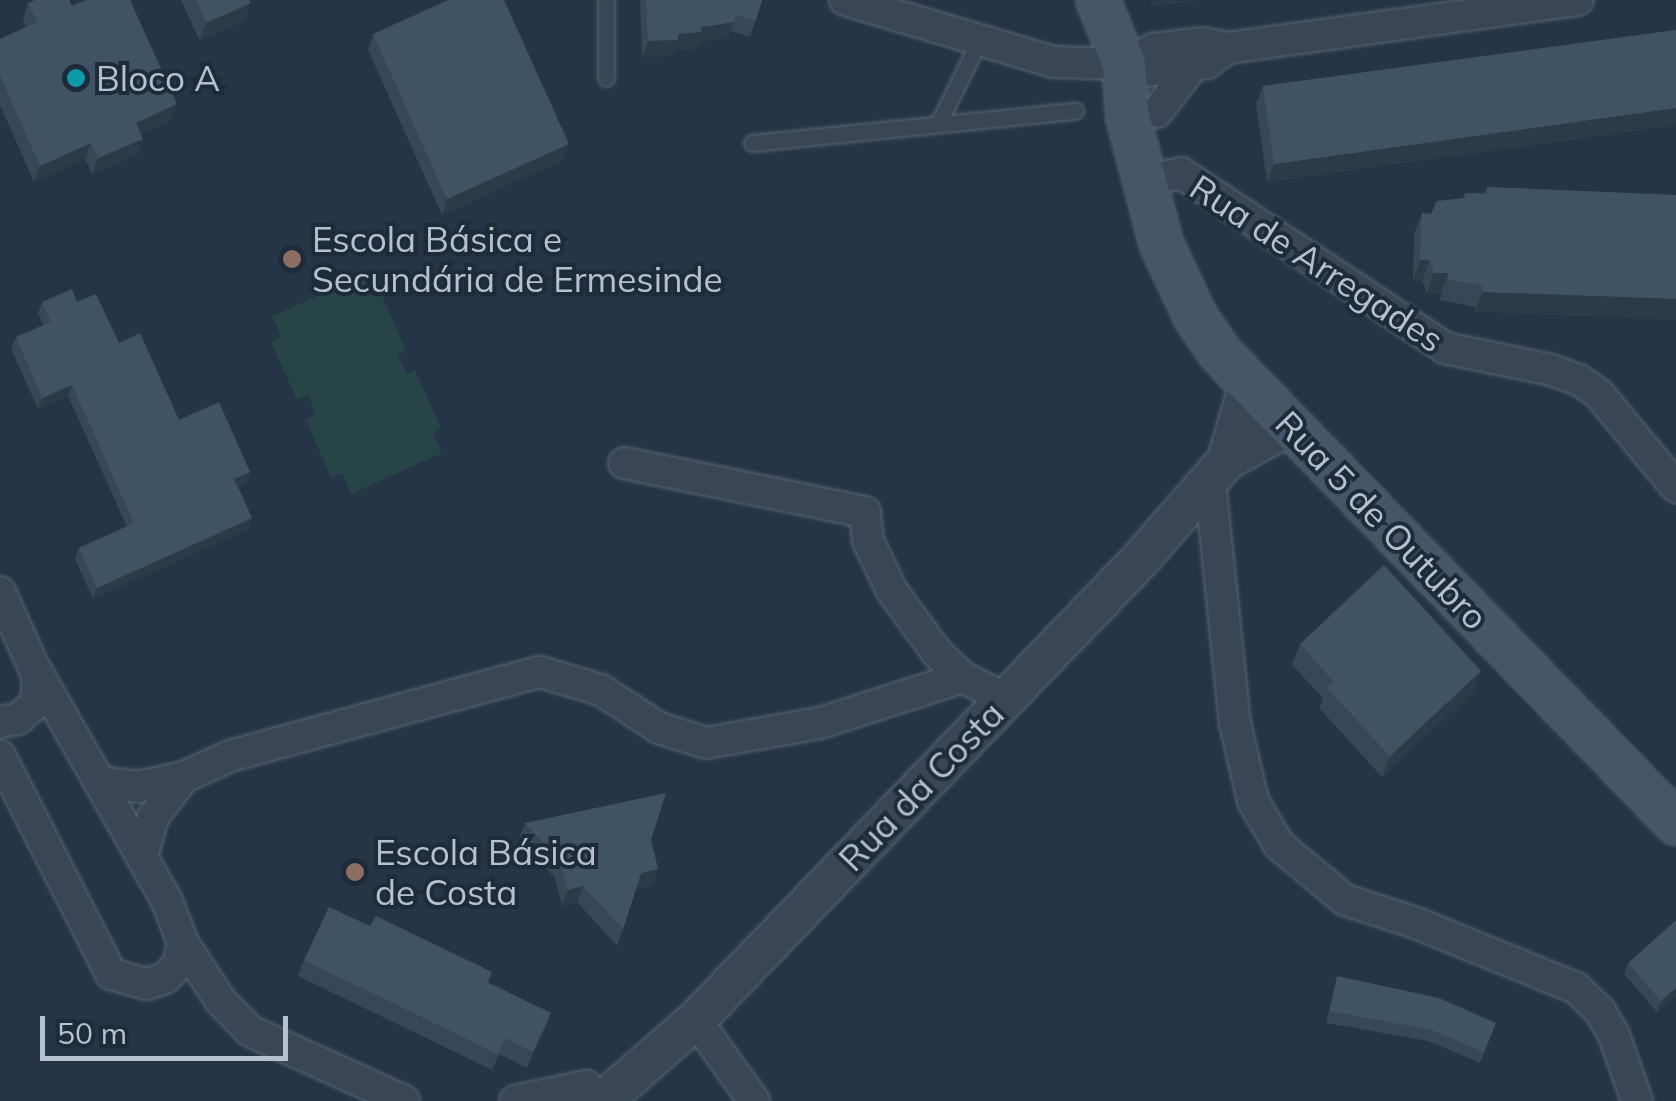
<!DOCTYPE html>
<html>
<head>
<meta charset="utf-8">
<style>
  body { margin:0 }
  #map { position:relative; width:1676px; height:1101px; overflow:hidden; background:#253446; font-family:Mulish,sans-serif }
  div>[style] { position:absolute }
  .green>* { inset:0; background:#274447 }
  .roads { filter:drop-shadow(0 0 2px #586472) drop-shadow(0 0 2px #586472) }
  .service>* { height:15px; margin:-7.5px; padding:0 7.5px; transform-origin:7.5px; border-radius:7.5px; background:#3a4655 }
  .minor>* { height:30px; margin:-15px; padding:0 15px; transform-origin:15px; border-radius:15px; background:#3a4655 }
  .tertiary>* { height:38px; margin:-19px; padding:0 19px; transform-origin:19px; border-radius:19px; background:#3a4655 }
  .secondary>* { height:42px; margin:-21px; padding:0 21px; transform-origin:21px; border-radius:21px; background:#475569 }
  .wall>* { inset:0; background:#374757 }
  .shaded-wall>* { inset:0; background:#2d3a47 }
  .building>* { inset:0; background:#405365 }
  .dots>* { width:28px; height:28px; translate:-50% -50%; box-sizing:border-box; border:5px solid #1e2b3b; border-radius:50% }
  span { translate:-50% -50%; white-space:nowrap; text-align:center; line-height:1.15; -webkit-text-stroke:8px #1e2b3b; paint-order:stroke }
  .poi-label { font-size:35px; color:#b7c1ce }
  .left { translate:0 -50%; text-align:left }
  .street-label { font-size:35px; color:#b7c1ce }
  .scale { position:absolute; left:40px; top:1016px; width:248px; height:45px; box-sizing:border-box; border:5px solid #b7c1ce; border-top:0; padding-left:12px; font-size:30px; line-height:35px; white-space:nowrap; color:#b7c1ce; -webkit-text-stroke:8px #1e2b3b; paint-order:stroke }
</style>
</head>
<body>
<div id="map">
  <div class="green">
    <i style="clip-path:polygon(363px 276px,372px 296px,381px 293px,406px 351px,398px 355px,407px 374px,415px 370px,441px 428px,433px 433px,442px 453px,351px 494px,342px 473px,331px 478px,306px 420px,316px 414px,308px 395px,297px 400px,271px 342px,281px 337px,272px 316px)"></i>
  </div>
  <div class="roads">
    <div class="service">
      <i style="left:606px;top:0;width:78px;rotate:90deg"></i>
      <i style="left:938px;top:124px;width:93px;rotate:-63.7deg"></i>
      <i style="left:752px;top:143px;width:325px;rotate:-5.7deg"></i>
    </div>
    <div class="minor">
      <i style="left:845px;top:0;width:217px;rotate:16.6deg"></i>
      <i style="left:1053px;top:62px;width:71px;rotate:1.6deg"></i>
      <i style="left:1124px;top:64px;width:25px;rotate:16deg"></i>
      <i style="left:1148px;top:71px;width:60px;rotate:-7.7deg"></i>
      <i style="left:1207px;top:63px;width:25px;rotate:-37deg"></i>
      <i style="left:1124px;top:64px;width:34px;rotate:-27deg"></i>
      <i style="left:1154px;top:49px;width:48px;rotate:-7.1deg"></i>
      <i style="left:1202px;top:43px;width:25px;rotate:11deg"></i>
      <i style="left:1227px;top:48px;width:354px;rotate:-7.8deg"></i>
      <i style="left:1157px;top:112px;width:59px;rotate:-52.5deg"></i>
      <i style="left:1146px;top:180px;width:36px;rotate:-11deg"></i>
      <i style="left:1181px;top:173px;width:317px;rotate:33.5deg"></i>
      <i style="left:1445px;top:348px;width:108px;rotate:11.7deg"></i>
      <i style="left:1551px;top:370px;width:30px;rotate:20deg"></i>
      <i style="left:1579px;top:380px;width:24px;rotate:35deg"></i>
      <i style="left:1599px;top:394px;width:121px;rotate:50.4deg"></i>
      <i style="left:624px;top:463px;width:246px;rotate:11.5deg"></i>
      <i style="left:865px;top:512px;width:29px;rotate:84deg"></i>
      <i style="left:868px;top:541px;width:55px;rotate:64.4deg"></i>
      <i style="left:892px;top:591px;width:78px;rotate:53.9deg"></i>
      <i style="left:938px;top:654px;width:34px;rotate:43deg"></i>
      <i style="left:1210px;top:482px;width:242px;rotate:84.1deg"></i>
      <i style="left:1235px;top:723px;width:80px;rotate:77deg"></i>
      <i style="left:1253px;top:801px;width:51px;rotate:59.4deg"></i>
      <i style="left:1279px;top:845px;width:86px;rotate:39.8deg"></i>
      <i style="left:1345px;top:900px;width:75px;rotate:17.9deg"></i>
      <i style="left:1416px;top:923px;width:173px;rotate:22.1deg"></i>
      <i style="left:1576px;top:988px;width:33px;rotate:44deg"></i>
      <i style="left:1600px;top:1011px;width:28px;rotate:60deg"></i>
      <i style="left:1614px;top:1035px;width:70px;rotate:70.8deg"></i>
      <i style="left:0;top:592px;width:88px;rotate:65.8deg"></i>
      <i style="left:36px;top:672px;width:17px;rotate:83deg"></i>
      <i style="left:38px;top:689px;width:16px;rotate:104deg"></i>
      <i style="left:34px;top:705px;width:21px;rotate:139deg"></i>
      <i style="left:18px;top:719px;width:18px;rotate:171deg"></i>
      <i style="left:34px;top:667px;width:269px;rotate:60.4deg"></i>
      <i style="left:167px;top:901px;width:45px;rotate:69.1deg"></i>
      <i style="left:183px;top:943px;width:68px;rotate:57deg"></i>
      <i style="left:220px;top:1000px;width:43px;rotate:45.9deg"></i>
      <i style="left:250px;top:1031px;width:169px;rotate:24.4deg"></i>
      <i style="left:0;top:756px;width:245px;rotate:63deg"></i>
      <i style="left:111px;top:974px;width:37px;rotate:16deg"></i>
      <i style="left:147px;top:984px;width:19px;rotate:-18deg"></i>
      <i style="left:165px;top:978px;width:18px;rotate:-45deg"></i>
      <i style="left:178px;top:965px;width:23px;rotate:-77deg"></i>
      <i style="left:100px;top:782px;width:38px;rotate:7deg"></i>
      <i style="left:138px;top:787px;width:47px;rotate:-12.3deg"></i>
      <i style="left:184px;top:777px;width:51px;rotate:-24.5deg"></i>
      <i style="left:230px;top:756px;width:321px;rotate:-15.2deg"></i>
      <i style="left:540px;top:672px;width:64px;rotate:16.4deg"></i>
      <i style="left:601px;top:690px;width:69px;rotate:33.2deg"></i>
      <i style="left:659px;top:728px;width:49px;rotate:17.7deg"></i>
      <i style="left:706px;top:743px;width:116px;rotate:-10deg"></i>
      <i style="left:820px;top:723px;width:150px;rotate:-17.8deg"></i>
      <i style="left:963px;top:677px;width:47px;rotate:27.6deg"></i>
      <i style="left:142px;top:857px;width:41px;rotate:-74.6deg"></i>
      <i style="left:153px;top:817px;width:51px;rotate:-52.2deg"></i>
      <i style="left:696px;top:1020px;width:100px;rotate:54.4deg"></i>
      <i style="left:515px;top:1101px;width:73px;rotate:-11.9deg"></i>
      <i style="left:586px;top:1086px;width:19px;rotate:51deg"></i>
    </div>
    <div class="tertiary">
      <i style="left:1227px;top:460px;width:71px;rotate:-28.7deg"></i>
      <i style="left:603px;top:1101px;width:123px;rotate:-41.1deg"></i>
      <i style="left:696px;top:1020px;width:638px;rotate:-46.02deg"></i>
      <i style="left:1139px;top:561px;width:134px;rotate:-48.9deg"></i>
      <i style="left:1227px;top:460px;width:79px;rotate:-73.9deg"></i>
    </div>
    <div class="secondary">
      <i style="left:1098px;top:0;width:69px;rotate:67.9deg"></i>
      <i style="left:1124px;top:64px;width:53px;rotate:85.7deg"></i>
      <i style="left:1128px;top:117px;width:130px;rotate:75.3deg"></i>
      <i style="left:1161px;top:243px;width:81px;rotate:65deg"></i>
      <i style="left:1195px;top:316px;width:45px;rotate:56deg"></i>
      <i style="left:1220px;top:353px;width:655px;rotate:45.87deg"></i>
    </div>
  </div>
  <div class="wall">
    <i style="clip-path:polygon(181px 0,249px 0,244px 21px,200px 41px)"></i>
    <i style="clip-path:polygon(640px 0,762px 0,750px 37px,730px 31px,728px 38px,699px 42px,696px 49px,674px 50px,672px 56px,642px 57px)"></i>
    <i style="clip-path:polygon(28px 3px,72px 6px,177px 104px,171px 120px,141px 134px,143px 139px,137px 155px,92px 174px,85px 159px,34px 182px,0 105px,0 39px,26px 27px,23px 19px)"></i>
    <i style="clip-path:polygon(1676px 30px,1676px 125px,1267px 182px,1256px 104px,1263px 86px)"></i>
    <i style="clip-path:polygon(373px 34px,569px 144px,563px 160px,442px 215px,368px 50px)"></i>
    <i style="clip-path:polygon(1487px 187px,1676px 195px,1475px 312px,1476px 307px,1440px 300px,1441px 294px,1427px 293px,1422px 281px,1413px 281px,1414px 234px,1422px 213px,1431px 214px,1463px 198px,1465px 193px,1485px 193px)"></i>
    <i style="clip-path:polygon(42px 302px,77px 302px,119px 343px,179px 420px,250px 472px,246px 483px,238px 487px,252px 518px,248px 529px,93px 599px,75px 559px,79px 548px,127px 527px,68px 396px,38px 409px,11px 349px,16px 337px,43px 325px,38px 313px)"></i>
    <i style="clip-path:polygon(1300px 644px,1481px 671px,1473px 692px,1382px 777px,1319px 708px,1323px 698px,1292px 665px)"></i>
    <i style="clip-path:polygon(525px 823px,651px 840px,658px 869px,652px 885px,636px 889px,617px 946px,577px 902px,562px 906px,555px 878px,519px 839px)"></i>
    <i style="clip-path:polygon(370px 926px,492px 972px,488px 983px,551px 1013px,527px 1068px,499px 1054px,492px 1070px,298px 976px,304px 960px)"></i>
    <i style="clip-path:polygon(1628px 963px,1676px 995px,1657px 1012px,1624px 974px)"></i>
    <i style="clip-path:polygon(1337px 976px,1496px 1023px,1480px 1063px,1428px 1041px,1326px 1023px)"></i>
  </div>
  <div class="shaded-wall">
    <i style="clip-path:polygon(1153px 0,1203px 0,1150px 7px)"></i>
    <i style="clip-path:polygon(251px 3px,244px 21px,200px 41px,206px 23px)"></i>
    <i style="clip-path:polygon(734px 22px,728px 38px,699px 42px,696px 49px,674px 50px,672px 56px,642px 57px,648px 41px,701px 27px)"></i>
    <i style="clip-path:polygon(177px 104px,171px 120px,130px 139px,136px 123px)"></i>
    <i style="clip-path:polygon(1676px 108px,1676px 125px,1267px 182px,1274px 164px)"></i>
    <i style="clip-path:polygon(143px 139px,137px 155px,92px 174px,98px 158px)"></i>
    <i style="clip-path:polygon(91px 143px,85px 159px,34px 182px,40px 166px)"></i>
    <i style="clip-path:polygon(569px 144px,563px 160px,442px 215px,447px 199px)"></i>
    <i style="clip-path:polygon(1420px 260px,1430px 260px,1422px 281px,1413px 281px)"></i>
    <i style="clip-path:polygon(1434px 273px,1448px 273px,1441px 294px,1427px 293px)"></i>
    <i style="clip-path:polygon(1483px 292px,1676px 299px,1676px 320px,1475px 312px)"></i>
    <i style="clip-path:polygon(72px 385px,68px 396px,38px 409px,42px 398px)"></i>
    <i style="clip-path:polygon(250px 472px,246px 483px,230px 490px,234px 479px)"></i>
    <i style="clip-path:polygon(252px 518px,248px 529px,93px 599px,97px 588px)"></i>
    <i style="clip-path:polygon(1481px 671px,1473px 692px,1382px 777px,1390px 756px)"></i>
    <i style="clip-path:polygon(658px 869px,652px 885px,635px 889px,641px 873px)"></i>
    <i style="clip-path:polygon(583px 886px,577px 902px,562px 906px,568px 890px)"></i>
    <i style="clip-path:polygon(1676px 988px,1676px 995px,1657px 1012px,1661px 1001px)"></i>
    <i style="clip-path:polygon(551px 1013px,546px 1029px,527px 1068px,533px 1052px)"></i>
  </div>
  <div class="building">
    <i style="clip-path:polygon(35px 0,69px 0,72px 6px,86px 0,130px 0,177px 104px,136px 123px,143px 139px,98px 158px,91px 143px,40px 166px,0 75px,0 39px,37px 22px,28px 3px)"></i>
    <i style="clip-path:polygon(196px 0,249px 0,251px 3px,206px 23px)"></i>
    <i style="clip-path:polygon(448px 0,504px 0,569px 144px,447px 199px,373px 34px)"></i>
    <i style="clip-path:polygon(646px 0,762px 0,756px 21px,735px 15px,734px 22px,701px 27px,702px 32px,678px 34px,678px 40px,648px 41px)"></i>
    <i style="clip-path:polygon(1676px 30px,1676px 108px,1274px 164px,1263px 86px)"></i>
    <i style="clip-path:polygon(1487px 187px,1676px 195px,1676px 299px,1483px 292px,1483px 286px,1448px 279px,1448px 273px,1434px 273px,1430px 260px,1420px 260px,1422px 213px,1431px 214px,1437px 201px,1465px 198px,1465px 193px,1487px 194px)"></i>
    <i style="clip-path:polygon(72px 289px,77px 302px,96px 294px,119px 343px,140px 333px,179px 420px,219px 402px,250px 472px,234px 479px,252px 518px,97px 588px,79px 548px,134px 523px,72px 385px,42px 398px,16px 337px,51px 322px,42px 302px)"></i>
    <i style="clip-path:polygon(1384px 565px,1481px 671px,1390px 756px,1327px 688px,1333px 681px,1300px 644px)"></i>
    <i style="clip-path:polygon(666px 793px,651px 840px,658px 869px,641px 873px,623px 929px,583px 886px,568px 890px,561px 862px,525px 823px)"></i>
    <i style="clip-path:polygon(329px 907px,370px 926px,376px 916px,492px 972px,487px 982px,551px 1013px,533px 1052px,505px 1038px,498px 1054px,304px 960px)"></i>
    <i style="clip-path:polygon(1676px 920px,1676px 988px,1661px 1001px,1628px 963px)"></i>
    <i style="clip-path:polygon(1337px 976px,1439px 998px,1496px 1023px,1484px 1052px,1432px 1030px,1330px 1011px)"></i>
  </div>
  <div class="dots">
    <i style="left:76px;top:78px;background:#0f9aa8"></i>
    <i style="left:292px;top:259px;background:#8d6e63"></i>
    <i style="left:355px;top:872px;background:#8d6e63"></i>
  </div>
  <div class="poi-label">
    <span class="left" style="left:96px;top:78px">Bloco A</span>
    <span class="left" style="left:312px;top:259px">Escola Básica e<br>Secundária de Ermesinde</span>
    <span class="left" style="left:375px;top:872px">Escola Básica<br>de Costa</span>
  </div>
  <div class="street-label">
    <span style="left:1317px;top:263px;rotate:33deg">Rua de Arregades</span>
    <span style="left:1382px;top:520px;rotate:46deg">Rua 5 de Outubro</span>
    <span style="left:921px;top:786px;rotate:-46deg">Rua da Costa</span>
  </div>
  <div class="scale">50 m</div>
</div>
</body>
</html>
